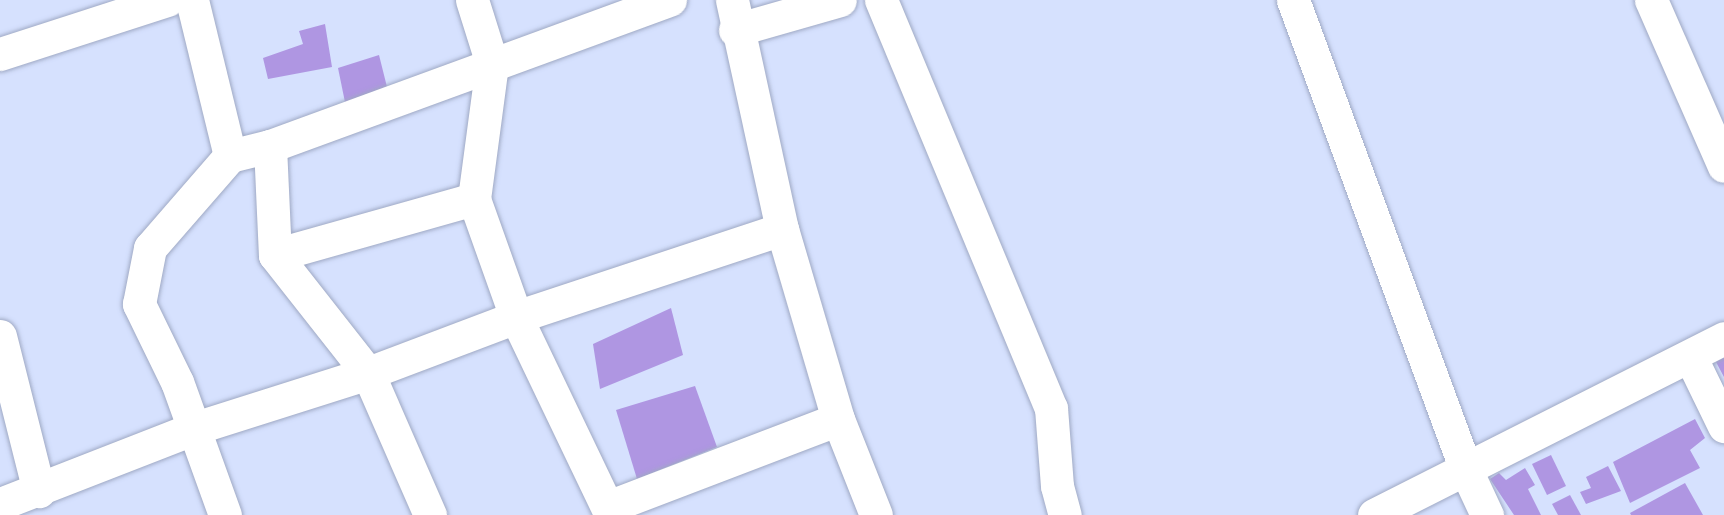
<!DOCTYPE html>
<html>
<head>
<meta charset="utf-8">
<style>
  body { margin:0 }
  #map { position:relative; width:1724px; height:515px; overflow:hidden; background:#d6e1fe; font-family:Ubuntu,sans-serif }
  div>[style] { position:absolute }
  .building>* { inset:0; background:#af96e2 }
  .roads { filter:drop-shadow(0 0 2px #9fa9c4) drop-shadow(0 0 2px #9fa9c4) }
  .minor>* { height:33px; margin:-16.5px; padding:0 16.5px; transform-origin:16.5px; border-radius:16.5px; background:#fff }
  span { translate:-50% -50%; white-space:nowrap; text-align:center; line-height:1.15; -webkit-text-stroke:4.5px #fff; paint-order:stroke }
</style>
</head>
<body>
<div id="map">
  <div class="building">
    <i style="clip-path:polygon(325px 24px,332px 67px,268px 79px,263px 58px,303px 44px,299px 31px)"></i>
    <i style="clip-path:polygon(379px 55px,388px 91px,346px 107px,338px 68px)"></i>
    <i style="clip-path:polygon(671px 308px,683px 355px,600px 389px,593px 344px)"></i>
    <i style="clip-path:polygon(1724px 357px,1724px 377px,1716px 362px)"></i>
    <i style="clip-path:polygon(695px 386px,717px 447px,637px 479px,616px 410px)"></i>
    <i style="clip-path:polygon(1695px 419px,1705px 438px,1690px 450px,1700px 468px,1630px 503px,1613px 462px)"></i>
    <i style="clip-path:polygon(1551px 455px,1566px 486px,1547px 495px,1532px 464px)"></i>
    <i style="clip-path:polygon(1608px 466px,1621px 491px,1586px 504px,1580px 492px,1591px 488px,1586px 477px)"></i>
    <i style="clip-path:polygon(1525px 468px,1535px 485px,1528px 489px,1541px 515px,1514px 515px,1490px 479px,1499px 473px,1506px 480px)"></i>
    <i style="clip-path:polygon(1685px 483px,1703px 515px,1631px 515px,1630px 513px)"></i>
    <i style="clip-path:polygon(1570px 495px,1581px 515px,1558px 515px,1552px 504px)"></i>
  </div>
  <div class="roads">
    <div class="minor">
      <i style="left:192px;top:0;width:161px;rotate:76.3deg"></i>
      <i style="left:472px;top:0;width:67px;rotate:72.6deg"></i>
      <i style="left:492px;top:64px;width:136px;rotate:97.6deg"></i>
      <i style="left:474px;top:199px;width:125px;rotate:70.4deg"></i>
      <i style="left:516px;top:317px;width:220px;rotate:64.4deg"></i>
      <i style="left:732px;top:0;width:234px;rotate:77.7deg"></i>
      <i style="left:782px;top:229px;width:198px;rotate:73.6deg"></i>
      <i style="left:838px;top:419px;width:103px;rotate:68.4deg"></i>
      <i style="left:881px;top:0;width:442px;rotate:67.4deg"></i>
      <i style="left:1051px;top:408px;width:78px;rotate:85.6deg"></i>
      <i style="left:1057px;top:486px;width:30px;rotate:75deg"></i>
      <i style="left:1293px;top:0;width:501px;rotate:69.79deg"></i>
      <i style="left:1466px;top:470px;width:50px;rotate:65deg"></i>
      <i style="left:1651px;top:0;width:181px;rotate:66.3deg"></i>
      <i style="left:735px;top:30px;width:109px;rotate:-15.9deg"></i>
      <i style="left:0;top:54px;width:176px;rotate:-17.9deg"></i>
      <i style="left:270px;top:146px;width:109px;rotate:87.4deg"></i>
      <i style="left:275px;top:255px;width:150px;rotate:51.8deg"></i>
      <i style="left:368px;top:373px;width:155px;rotate:66.4deg"></i>
      <i style="left:275px;top:255px;width:207px;rotate:-15.7deg"></i>
      <i style="left:0;top:336px;width:160px;rotate:75.9deg"></i>
      <i style="left:1690px;top:356px;width:78px;rotate:64.1deg"></i>
      <i style="left:0;top:504px;width:209px;rotate:-21.3deg"></i>
      <i style="left:195px;top:428px;width:182px;rotate:-17.6deg"></i>
      <i style="left:368px;top:373px;width:158px;rotate:-20.7deg"></i>
      <i style="left:516px;top:317px;width:280px;rotate:-18.3deg"></i>
      <i style="left:608px;top:507px;width:246px;rotate:-20.9deg"></i>
      <i style="left:225px;top:515px;width:141px;rotate:-109.8deg"></i>
      <i style="left:177px;top:382px;width:87px;rotate:-116deg"></i>
      <i style="left:139px;top:304px;width:57px;rotate:-78.9deg"></i>
      <i style="left:150px;top:248px;width:122px;rotate:-49deg"></i>
      <i style="left:230px;top:156px;width:41px;rotate:-14deg"></i>
      <i style="left:270px;top:146px;width:426px;rotate:-20.1deg"></i>
      <i style="left:1374px;top:515px;width:392px;rotate:-26.8deg"></i>
    </div>
  </div>
</div>
</body>
</html>
